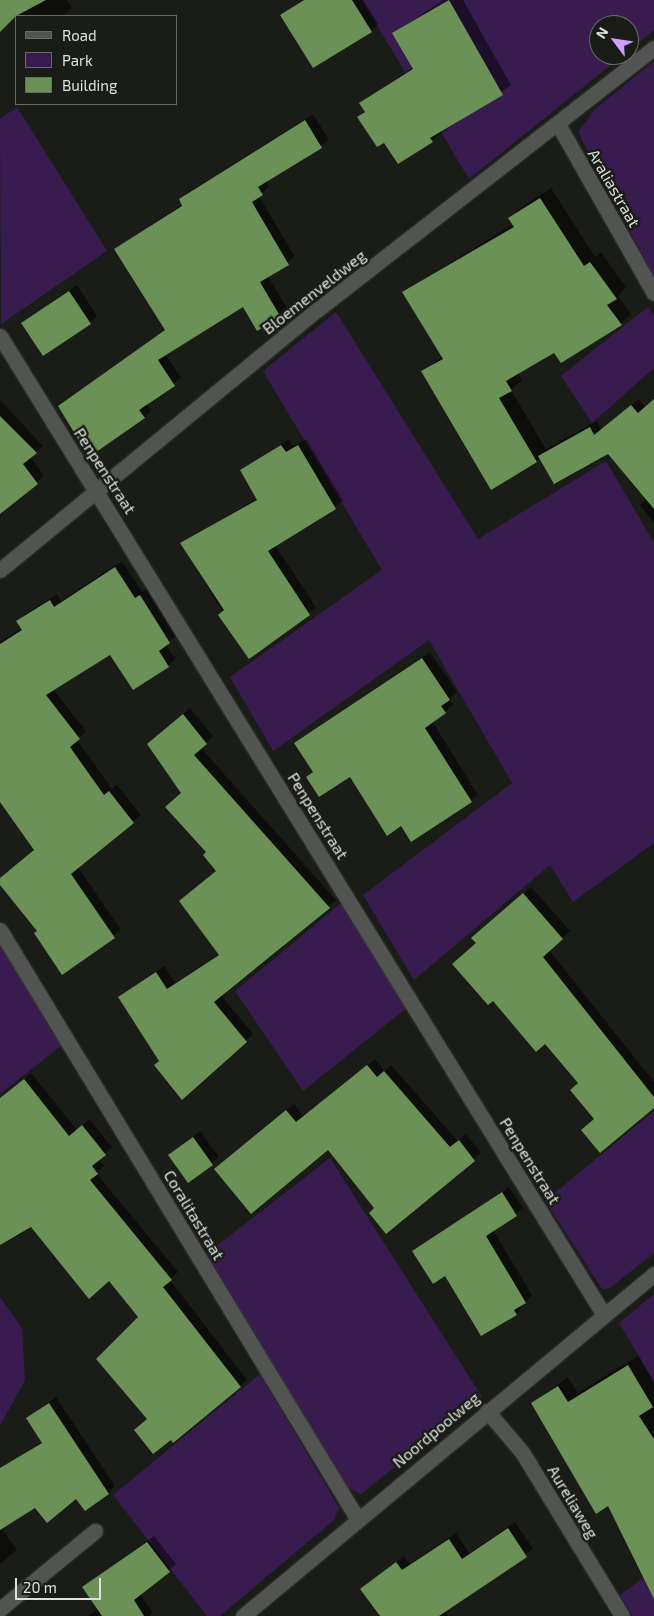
<!DOCTYPE html>
<html>
<head>
<meta charset="utf-8">
<style>
  body { margin:0 }
  #map { position:relative; width:654px; height:1616px; overflow:hidden; background:#1a1c18; font-family:"Exo 2",sans-serif }
  div>[style] { position:absolute }
  .green>* { inset:0; background:#391c4f }
  .shadow>* { inset:0; background:#0007 }
  .building>* { inset:0; background:#6c9156 }
  .roads { filter:drop-shadow(0 0 1px #353734) drop-shadow(0 0 1px #353734) }
  .minor>* { height:15px; margin:-7.5px; padding:0 7.5px; transform-origin:7.5px; border-radius:7.5px; background:#515450 }
  span { translate:-50% -50%; white-space:nowrap; text-align:center; line-height:1.15; -webkit-text-stroke:5px #1a1c18; paint-order:stroke }
  .street-label { font-size:16px; color:#dfe1de }
  .legend { position:absolute; left:15px; top:15px; width:162px; height:90px; box-sizing:border-box; background:#1a1c18; border:1px solid #696b67; margin:0; padding:6px 9px; list-style:none; font-size:15px; color:#dfe1de }
  .legend li { display:flex; align-items:center; gap:10px; height:25px }
  .legend b { width:25px; border:1px solid #696b67 }
  .north { position:absolute; left:589px; top:15px; width:50px; height:50px; box-sizing:border-box; background:#1a1c18; border:1px solid #696b67; border-radius:50%; rotate:301deg; font-size:14px; font-weight:700; line-height:20px; text-align:center; color:#dfe1de }
  .north::after { content:''; display:block; margin:auto; width:18px; height:22px; background:#d19dfe; clip-path:polygon(50% 0,100% 100%,50% 72%,0 100%) }
  .scale { position:absolute; left:15px; top:1578px; width:86px; height:22px; box-sizing:border-box; border:2px solid #dfe1de; border-top:0; padding-left:6px; font-size:15px; line-height:18px; white-space:nowrap; color:#dfe1de; -webkit-text-stroke:4px #1a1c18; paint-order:stroke }
</style>
</head>
<body>
<div id="map">
  <div class="green">
    <i style="clip-path:polygon(362px 0,654px 0,654px 30px,629px 50px,629px 25px,599px 25px,599px 55px,623px 55px,469px 179px)"></i>
    <i style="clip-path:polygon(654px 61px,654px 277px,578px 132px,595px 109px)"></i>
    <i style="clip-path:polygon(17px 107px,107px 251px,1px 324px,0 119px)"></i>
    <i style="clip-path:polygon(648px 307px,654px 316px,654px 368px,592px 423px,561px 376px)"></i>
    <i style="clip-path:polygon(336px 312px,478px 539px,606px 461px,654px 543px,654px 843px,573px 902px,550px 865px,414px 980px,363px 895px,512px 783px,429px 640px,273px 751px,230px 677px,382px 570px,263px 371px)"></i>
    <i style="clip-path:polygon(346px 899px,409px 1006px,303px 1091px,235px 991px)"></i>
    <i style="clip-path:polygon(0 945px,61px 1046px,0 1094px)"></i>
    <i style="clip-path:polygon(654px 1111px,654px 1253px,610px 1288px,602px 1289px,545px 1201px)"></i>
    <i style="clip-path:polygon(330px 1158px,482px 1397px,361px 1494px,347px 1487px,206px 1254px)"></i>
    <i style="clip-path:polygon(654px 1294px,654px 1381px,619px 1323px)"></i>
    <i style="clip-path:polygon(0 1297px,22px 1328px,25px 1380px,0 1426px)"></i>
    <i style="clip-path:polygon(260px 1374px,339px 1508px,334px 1520px,220px 1616px,207px 1616px,113px 1495px)"></i>
    <i style="clip-path:polygon(654px 1570px,654px 1616px,633px 1616px,620px 1595px)"></i>
  </div>
  <div class="shadow">
    <i style="clip-path:polygon(0 0,67px 0,72px 8px,63px 16px,16px 16px,0 31px)"></i>
    <i style="clip-path:polygon(302px 0,363px 0,378px 24px,371px 31px,281px 16px)"></i>
    <i style="clip-path:polygon(443px 0,463px 0,511px 85px,398px 163px,384px 141px,359px 117px,365px 110px,361px 103px,413px 67px,394px 33px)"></i>
    <i style="clip-path:polygon(313px 114px,329px 140px,266px 181px,269px 187px,259px 196px,295px 257px,268px 276px,287px 308px,257px 329px,243px 305px,165px 354px,181px 378px,146px 404px,151px 410px,145px 417px,90px 455px,59px 406px,166px 329px,115px 249px,183px 204px,180px 200px,187px 193px)"></i>
    <i style="clip-path:polygon(551px 188px,595px 257px,601px 252px,626px 287px,618px 296px,631px 314px,621px 324px,554px 351px,518px 373px,522px 380px,511px 390px,546px 449px,597px 421px,602px 430px,639px 399px,645px 407px,654px 400px,654px 523px,640px 505px,647px 498px,608px 452px,541px 457px,536px 461px,423px 372px,442px 356px,403px 292px,513px 224px,510px 218px,520px 208px)"></i>
    <i style="clip-path:polygon(77px 285px,97px 316px,90px 323px,22px 323px)"></i>
    <i style="clip-path:polygon(0 400px,43px 446px,30px 457px,44px 476px,0 513px)"></i>
    <i style="clip-path:polygon(289px 439px,293px 446px,306px 439px,343px 501px,275px 545px,316px 607px,249px 657px,182px 544px,257px 498px,241px 471px)"></i>
    <i style="clip-path:polygon(122px 561px,142px 592px,147px 589px,177px 635px,166px 644px,175px 659px,168px 666px,110px 653px,53px 689px,86px 731px,77px 740px,112px 789px,117px 785px,141px 815px,78px 867px,121px 930px,63px 973px,38px 930px,0 883px,35px 849px,0 802px,0 642px,22px 628px,18px 621px,25px 614px,57px 594px,61px 601px)"></i>
    <i style="clip-path:polygon(430px 652px,457px 692px,449px 699px,453px 705px,432px 721px,478px 795px,471px 801px,402px 825px,350px 775px,307px 777px,314px 770px,296px 743px)"></i>
    <i style="clip-path:polygon(190px 708px,213px 736px,201px 748px,336px 900px,221px 995px,253px 1034px,246px 1041px,160px 1060px,120px 997px,164px 966px,175px 983px,220px 953px,181px 901px,217px 870px,156px 738px)"></i>
    <i style="clip-path:polygon(531px 887px,570px 931px,549px 950px,654px 1082px,654px 1107px,595px 1118px,579px 1082px,477px 943px,480px 931px)"></i>
    <i style="clip-path:polygon(375px 1059px,384px 1071px,391px 1065px,458px 1141px,466px 1134px,481px 1153px,386px 1232px,376px 1208px,328px 1149px,222px 1162px,294px 1104px,303px 1116px)"></i>
    <i style="clip-path:polygon(31px 1073px,77px 1130px,89px 1119px,112px 1147px,98px 1159px,104px 1166px,96px 1173px,178px 1272px,170px 1280px,247px 1380px,240px 1386px,140px 1317px,110px 1279px,32px 1225px,17px 1237px,0 1231px,0 1101px)"></i>
    <i style="clip-path:polygon(200px 1131px,219px 1157px,188px 1181px,169px 1155px)"></i>
    <i style="clip-path:polygon(509px 1187px,523px 1208px,493px 1230px,532px 1295px,516px 1314px,414px 1251px)"></i>
    <i style="clip-path:polygon(638px 1356px,654px 1383px,654px 1564px,532px 1403px,568px 1377px,578px 1393px)"></i>
    <i style="clip-path:polygon(56px 1397px,115px 1486px,108px 1493px,35px 1506px,1px 1527px,17px 1550px,0 1564px,0 1473px,42px 1441px,27px 1418px)"></i>
    <i style="clip-path:polygon(515px 1522px,533px 1549px,444px 1611px,448px 1616px,382px 1616px,362px 1589px,404px 1556px,410px 1564px,456px 1533px,469px 1553px)"></i>
    <i style="clip-path:polygon(154px 1536px,176px 1564px,140px 1594px,153px 1612px,149px 1616px,87px 1616px,98px 1609px,83px 1587px)"></i>
  </div>
  <div class="building">
    <i style="clip-path:polygon(0 0,46px 0,16px 16px,0 32px)"></i>
    <i style="clip-path:polygon(304px 0,352px 0,372px 32px,313px 68px,280px 15px)"></i>
    <i style="clip-path:polygon(449px 0,503px 95px,430px 138px,433px 142px,398px 164px,384px 143px,377px 147px,357px 117px,365px 112px,359px 103px,413px 69px,392px 33px)"></i>
    <i style="clip-path:polygon(305px 120px,322px 148px,258px 187px,263px 195px,252px 202px,289px 265px,260px 282px,280px 316px,257px 331px,243px 307px,158px 360px,175px 386px,139px 410px,145px 418px,89px 457px,58px 406px,165px 330px,114px 249px,182px 206px,179px 199px)"></i>
    <i style="clip-path:polygon(540px 198px,584px 266px,590px 262px,617px 299px,607px 305px,622px 325px,561px 363px,554px 353px,506px 381px,512px 391px,499px 398px,537px 462px,491px 490px,421px 371px,443px 359px,402px 292px,514px 227px,508px 218px)"></i>
    <i style="clip-path:polygon(69px 291px,91px 324px,43px 356px,21px 323px)"></i>
    <i style="clip-path:polygon(654px 399px,654px 509px,608px 454px,554px 484px,538px 456px,590px 427px,594px 435px,631px 405px,638px 413px)"></i>
    <i style="clip-path:polygon(0 416px,37px 453px,23px 464px,38px 484px,0 514px)"></i>
    <i style="clip-path:polygon(281px 445px,286px 452px,298px 445px,336px 509px,268px 551px,310px 615px,249px 659px,218px 615px,224px 610px,180px 543px,257px 500px,240px 470px)"></i>
    <i style="clip-path:polygon(115px 567px,135px 598px,140px 595px,170px 643px,159px 651px,169px 667px,133px 690px,110px 655px,46px 695px,80px 739px,70px 747px,104px 795px,109px 791px,134px 823px,71px 874px,115px 938px,62px 975px,34px 933px,37px 931px,0 885px,0 878px,34px 850px,0 802px,0 644px,22px 630px,16px 621px,50px 600px,54px 607px)"></i>
    <i style="clip-path:polygon(422px 658px,450px 700px,441px 706px,446px 713px,425px 728px,472px 802px,411px 842px,401px 826px,387px 836px,350px 777px,319px 797px,306px 777px,313px 772px,294px 743px)"></i>
    <i style="clip-path:polygon(183px 714px,207px 744px,194px 755px,330px 908px,214px 1002px,247px 1042px,182px 1100px,154px 1065px,159px 1061px,118px 997px,156px 972px,167px 989px,219px 955px,179px 901px,216px 871px,203px 855px,206px 852px,165px 807px,181px 793px,147px 744px)"></i>
    <i style="clip-path:polygon(523px 893px,563px 939px,543px 957px,654px 1097px,654px 1108px,600px 1153px,581px 1130px,594px 1119px,570px 1090px,578px 1083px,545px 1044px,536px 1052px,493px 1001px,488px 1005px,452px 964px,476px 943px,471px 938px)"></i>
    <i style="clip-path:polygon(367px 1065px,377px 1077px,384px 1071px,450px 1147px,459px 1140px,475px 1161px,386px 1234px,369px 1213px,374px 1208px,328px 1150px,251px 1214px,214px 1169px,286px 1110px,296px 1122px)"></i>
    <i style="clip-path:polygon(24px 1079px,69px 1136px,82px 1125px,106px 1155px,92px 1166px,98px 1174px,90px 1180px,172px 1280px,163px 1287px,241px 1387px,173px 1443px,171px 1440px,153px 1454px,134px 1430px,147px 1419px,96px 1359px,138px 1317px,109px 1281px,89px 1299px,31px 1227px,0 1245px,0 1098px)"></i>
    <i style="clip-path:polygon(193px 1137px,213px 1165px,188px 1183px,168px 1155px)"></i>
    <i style="clip-path:polygon(502px 1192px,517px 1216px,486px 1236px,526px 1303px,514px 1310px,517px 1315px,481px 1336px,445px 1276px,433px 1284px,412px 1251px)"></i>
    <i style="clip-path:polygon(628px 1365px,653px 1407px,639px 1416px,654px 1439px,654px 1599px,608px 1506px,596px 1514px,531px 1403px,558px 1386px,568px 1402px)"></i>
    <i style="clip-path:polygon(49px 1403px,109px 1494px,85px 1511px,76px 1499px,47px 1523px,35px 1508px,0 1530px,0 1468px,42px 1443px,26px 1418px)"></i>
    <i style="clip-path:polygon(508px 1528px,527px 1557px,439px 1616px,380px 1616px,360px 1589px,396px 1562px,402px 1570px,449px 1539px,462px 1559px)"></i>
    <i style="clip-path:polygon(147px 1542px,170px 1572px,134px 1600px,144px 1616px,102px 1616px,82px 1587px)"></i>
  </div>
  <div class="roads">
    <div class="minor">
      <i style="left:559px;top:126px;width:192px;rotate:60.4deg"></i>
      <i style="left:0;top:336px;width:1150px;rotate:58.33deg"></i>
      <i style="left:0;top:570px;width:410px;rotate:-39.4deg"></i>
      <i style="left:317px;top:310px;width:427px;rotate:-37.9deg"></i>
      <i style="left:0;top:930px;width:688px;rotate:58.74deg"></i>
      <i style="left:487px;top:1411px;width:54px;rotate:49.5deg"></i>
      <i style="left:522px;top:1452px;width:192px;rotate:58.6deg"></i>
      <i style="left:0;top:1609px;width:123px;rotate:-39.4deg"></i>
      <i style="left:243px;top:1616px;width:535px;rotate:-39.76deg"></i>
    </div>
  </div>
  <div class="street-label">
    <span style="left:614px;top:188px;rotate:60deg">Araliastraat</span>
    <span style="left:314px;top:292px;rotate:-38deg">Bloemenveldweg</span>
    <span style="left:105px;top:471px;rotate:57deg">Penpenstraat</span>
    <span style="left:318px;top:816px;rotate:58deg">Penpenstraat</span>
    <span style="left:530px;top:1161px;rotate:58deg">Penpenstraat</span>
    <span style="left:194px;top:1215px;rotate:59deg">Coralitastraat</span>
    <span style="left:436px;top:1430px;rotate:-40deg">Noordpoolweg</span>
    <span style="left:573px;top:1502px;rotate:59deg">Aureliaweg</span>
  </div>
  <ul class="legend">
  <li><b style="height:6px;background:#515450"></b>Road</li>
  <li><b style="height:14px;background:#391c4f"></b>Park</li>
  <li><b style="height:14px;background:#6c9156"></b>Building</li>
  </ul>
  <div class="north">N</div>
  <div class="scale">20 m</div>
</div>
</body>
</html>
